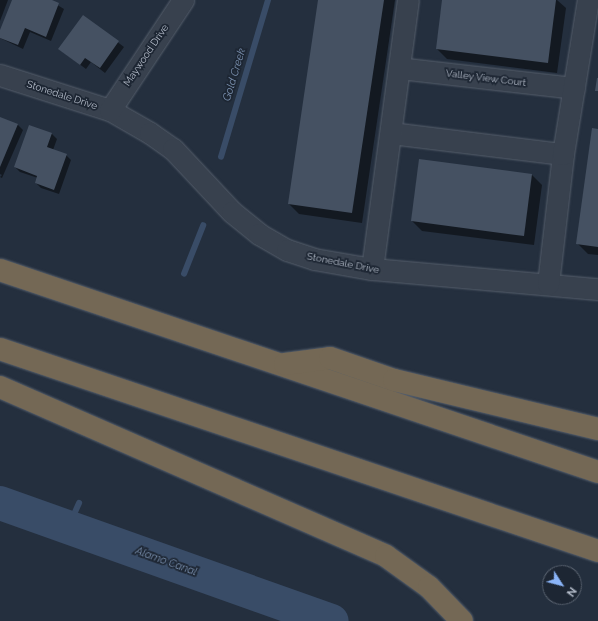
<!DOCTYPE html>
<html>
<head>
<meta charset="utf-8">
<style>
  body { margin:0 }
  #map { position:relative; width:598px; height:621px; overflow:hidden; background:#242f3e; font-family:Raleway,sans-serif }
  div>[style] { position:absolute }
  .shadow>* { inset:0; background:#0007 }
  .stream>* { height:5.5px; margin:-2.75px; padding:0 2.75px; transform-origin:2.75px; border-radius:2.75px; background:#394c67 }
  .river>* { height:34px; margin:-17px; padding:0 17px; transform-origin:17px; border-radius:17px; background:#394c67 }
  .building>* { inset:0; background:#455162 }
  .roads { filter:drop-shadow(0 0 1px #565f6c) drop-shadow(0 0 1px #565f6c) }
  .street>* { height:21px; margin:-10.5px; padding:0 10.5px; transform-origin:10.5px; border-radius:10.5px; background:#38414e }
  .highway>* { height:22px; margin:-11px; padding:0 11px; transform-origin:11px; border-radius:11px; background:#746855 }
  span { translate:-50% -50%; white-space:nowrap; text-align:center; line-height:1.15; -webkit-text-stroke:3.5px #1d2633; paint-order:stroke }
  .street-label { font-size:10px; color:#b4bcc9 }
  .water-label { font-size:11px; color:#7c92b1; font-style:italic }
  .north { position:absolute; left:542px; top:565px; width:40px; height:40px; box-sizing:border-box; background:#1d2633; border:1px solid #59626f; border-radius:50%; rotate:126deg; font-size:11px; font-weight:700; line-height:16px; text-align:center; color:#b4bcc9 }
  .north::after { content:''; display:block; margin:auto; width:14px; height:18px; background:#8ab4f8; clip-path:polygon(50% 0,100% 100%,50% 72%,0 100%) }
</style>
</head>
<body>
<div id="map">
  <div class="shadow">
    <i style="clip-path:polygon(0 0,8px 0,0 21px)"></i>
    <i style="clip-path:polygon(13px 0,49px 0,64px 9px,51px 41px,30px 32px,23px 49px,0 38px)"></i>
    <i style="clip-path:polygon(319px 0,395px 0,362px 223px,299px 214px,289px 204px)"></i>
    <i style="clip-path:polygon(443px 0,557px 0,566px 8px,557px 73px,447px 59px,437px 49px)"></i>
    <i style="clip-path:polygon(83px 16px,124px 47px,105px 73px,91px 62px,86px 69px,59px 49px)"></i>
    <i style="clip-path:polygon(0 118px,18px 125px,23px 130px,2px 178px,0 177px,2px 175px,0 174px)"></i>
    <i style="clip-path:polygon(30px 126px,52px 134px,57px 139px,53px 150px,66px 155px,71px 160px,59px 194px,41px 188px,36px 183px,38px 178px,20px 172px,15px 167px)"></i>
    <i style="clip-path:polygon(598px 130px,598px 255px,588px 254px,578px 244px)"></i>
    <i style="clip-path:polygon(532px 175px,542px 185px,534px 245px,422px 231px,412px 221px)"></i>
  </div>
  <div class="stream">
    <i style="left:221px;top:157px;width:164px;rotate:-73.3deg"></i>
    <i style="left:184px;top:274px;width:52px;rotate:-68.4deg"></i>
    <i style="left:68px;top:528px;width:27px;rotate:-66deg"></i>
  </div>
  <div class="river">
    <i style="left:0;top:503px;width:352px;rotate:19.6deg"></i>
  </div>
  <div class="building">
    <i style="clip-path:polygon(12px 0,52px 0,59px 3px,46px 37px,25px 28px,18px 45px,0 38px,0 30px)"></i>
    <i style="clip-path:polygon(318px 0,384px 0,352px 213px,288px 204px)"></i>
    <i style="clip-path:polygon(442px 0,556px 0,548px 63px,436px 49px)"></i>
    <i style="clip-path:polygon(83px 15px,119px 41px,100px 68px,85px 58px,80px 65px,58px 49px)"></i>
    <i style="clip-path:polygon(597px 78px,598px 78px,598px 91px,595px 91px)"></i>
    <i style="clip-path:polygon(0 117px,18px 124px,0 167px)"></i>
    <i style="clip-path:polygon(29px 125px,52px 133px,47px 147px,67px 154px,54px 190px,35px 183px,37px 176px,14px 167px)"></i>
    <i style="clip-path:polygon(592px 128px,598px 129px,598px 247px,576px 244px)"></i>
    <i style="clip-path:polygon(419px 159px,532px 174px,524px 236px,411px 221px)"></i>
  </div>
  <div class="roads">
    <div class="street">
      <i style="left:399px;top:68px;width:176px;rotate:6.5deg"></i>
      <i style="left:0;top:75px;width:115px;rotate:17.7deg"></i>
      <i style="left:110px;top:110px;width:46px;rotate:29.9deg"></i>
      <i style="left:150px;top:133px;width:28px;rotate:35deg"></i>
      <i style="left:173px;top:149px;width:86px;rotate:46.9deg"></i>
      <i style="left:232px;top:212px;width:35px;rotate:39deg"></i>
      <i style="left:259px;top:234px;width:32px;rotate:30deg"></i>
      <i style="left:287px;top:250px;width:28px;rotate:18deg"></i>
      <i style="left:314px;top:259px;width:59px;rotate:9.8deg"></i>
      <i style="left:372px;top:269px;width:227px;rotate:5.1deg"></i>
      <i style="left:110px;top:110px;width:132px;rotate:-56.4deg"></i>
      <i style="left:391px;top:133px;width:173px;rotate:7deg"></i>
      <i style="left:372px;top:269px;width:271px;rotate:-82.4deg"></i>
      <i style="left:548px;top:284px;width:131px;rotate:-83.4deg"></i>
      <i style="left:563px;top:154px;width:156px;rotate:-80.8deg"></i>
    </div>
    <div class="highway">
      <i style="left:0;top:270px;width:631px;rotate:18.66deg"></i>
      <i style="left:0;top:349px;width:631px;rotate:18.66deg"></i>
      <i style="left:285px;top:364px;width:45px;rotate:-7.6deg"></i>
      <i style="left:330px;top:358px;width:68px;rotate:19deg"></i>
      <i style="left:394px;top:380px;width:210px;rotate:13.5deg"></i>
      <i style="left:0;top:387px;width:421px;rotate:23.6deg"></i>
      <i style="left:386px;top:556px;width:53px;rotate:35.8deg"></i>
      <i style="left:429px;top:587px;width:47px;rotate:45.9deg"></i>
    </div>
  </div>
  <div class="street-label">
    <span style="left:146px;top:55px;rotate:-56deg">Maywood Drive</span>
    <span style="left:486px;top:78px;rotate:7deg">Valley View Court</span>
    <span style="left:62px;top:95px;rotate:18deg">Stonedale Drive</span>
    <span style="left:343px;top:263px;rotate:11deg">Stonedale Drive</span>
  </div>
  <div class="water-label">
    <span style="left:235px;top:75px;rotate:-73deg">Gold Creek</span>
    <span style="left:166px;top:562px;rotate:20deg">Alamo Canal</span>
  </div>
  <div class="north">N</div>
</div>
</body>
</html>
